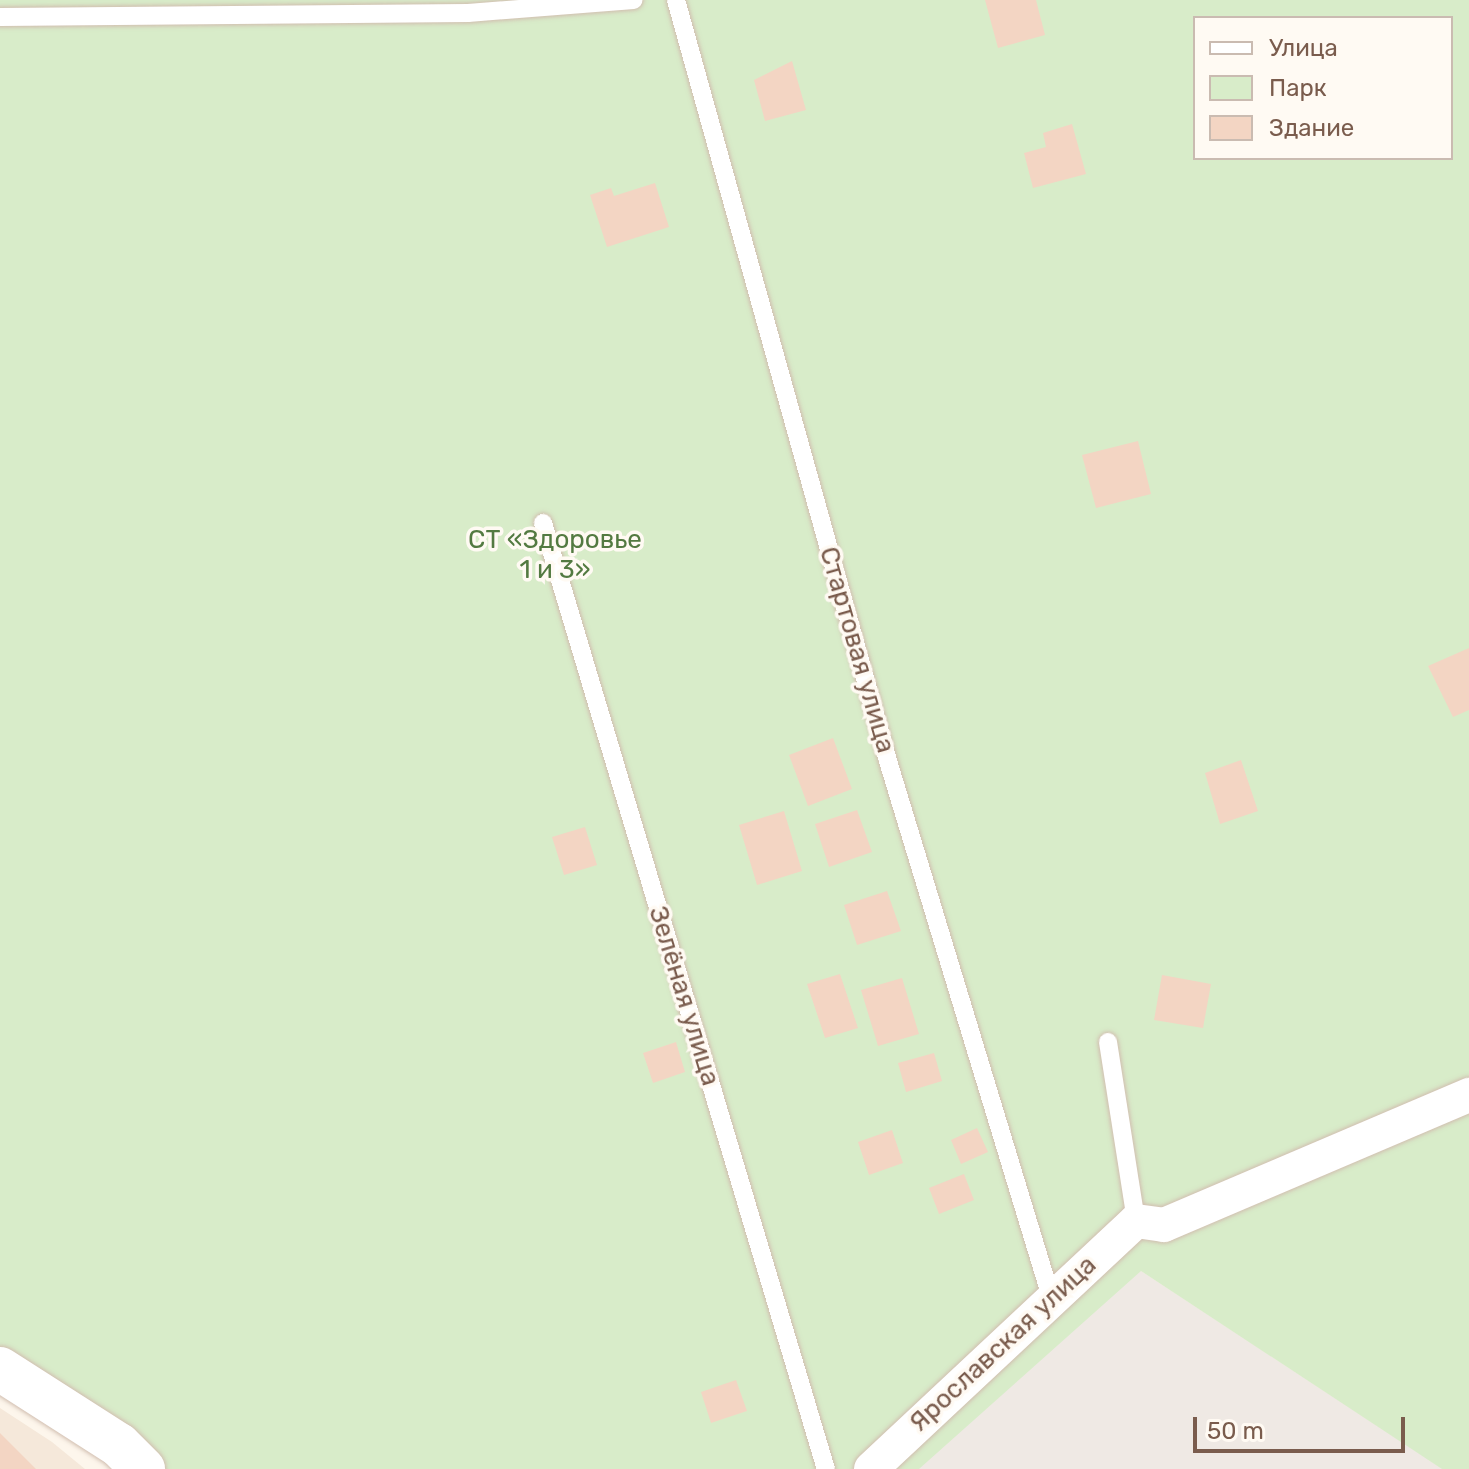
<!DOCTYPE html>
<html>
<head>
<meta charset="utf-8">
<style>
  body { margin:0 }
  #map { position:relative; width:1469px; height:1469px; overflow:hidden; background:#fdf6ec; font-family:Rubik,sans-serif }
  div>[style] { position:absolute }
  .residential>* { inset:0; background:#f5e8da }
  .industrial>* { inset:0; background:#efe9e4 }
  .green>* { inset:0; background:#d8ecc9 }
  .building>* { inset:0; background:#f3d5c3 }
  .roads { filter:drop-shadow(0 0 2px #d1beb0) drop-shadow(0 0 2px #d1beb0) }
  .lane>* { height:18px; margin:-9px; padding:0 9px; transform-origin:9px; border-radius:9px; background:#fff }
  .street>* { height:34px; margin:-17px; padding:0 17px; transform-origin:17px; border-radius:17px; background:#fff }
  .secondary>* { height:44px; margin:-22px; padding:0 22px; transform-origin:22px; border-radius:22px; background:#fff }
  span { translate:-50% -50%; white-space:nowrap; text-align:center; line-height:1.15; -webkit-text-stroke:7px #fffaf3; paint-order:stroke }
  .park-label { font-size:26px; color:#537a41 }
  .street-label { font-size:26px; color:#7a5c4d }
  .legend { position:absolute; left:1193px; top:16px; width:260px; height:144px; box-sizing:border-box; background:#fffaf3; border:2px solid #cabbb1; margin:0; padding:10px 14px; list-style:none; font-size:24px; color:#7a5c4d }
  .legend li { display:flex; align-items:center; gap:16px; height:40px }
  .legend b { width:40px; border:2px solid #cabbb1 }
  .scale { position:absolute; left:1193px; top:1417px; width:212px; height:36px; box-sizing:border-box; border:4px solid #7a5c4d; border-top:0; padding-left:10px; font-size:24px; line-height:28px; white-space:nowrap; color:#7a5c4d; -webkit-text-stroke:6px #fffaf3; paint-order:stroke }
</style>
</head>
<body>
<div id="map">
  <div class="residential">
    <i style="clip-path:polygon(0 1408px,52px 1442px,85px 1469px,0 1469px)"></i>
  </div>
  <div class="industrial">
    <i style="clip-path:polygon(1129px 1263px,1443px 1469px,907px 1469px)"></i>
  </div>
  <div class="green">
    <i style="clip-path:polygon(evenodd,0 0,1469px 0,1469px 1469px,1442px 1469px,1141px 1271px,919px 1469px,166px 1469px,0 1350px,0 0,1195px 18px,1451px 18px,1451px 158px,1195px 158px,1195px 18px)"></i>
  </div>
  <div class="building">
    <i style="clip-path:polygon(985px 0,1036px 0,1045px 35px,998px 48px)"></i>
    <i style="clip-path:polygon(792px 61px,806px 110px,765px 121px,754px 80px)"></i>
    <i style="clip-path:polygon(1072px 124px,1086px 174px,1033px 188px,1024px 153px,1046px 147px,1043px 133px)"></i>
    <i style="clip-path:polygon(655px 183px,669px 227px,607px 247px,590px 195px,611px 188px,614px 196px)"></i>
    <i style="clip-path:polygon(1138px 441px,1151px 494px,1096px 508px,1082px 455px)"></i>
    <i style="clip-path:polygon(1469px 648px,1469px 710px,1453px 717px,1428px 666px)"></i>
    <i style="clip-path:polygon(833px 738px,852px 789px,808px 806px,789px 755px)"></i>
    <i style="clip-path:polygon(1241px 760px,1258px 811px,1220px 824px,1205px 773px)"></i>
    <i style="clip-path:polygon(857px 810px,872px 852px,829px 867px,815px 824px)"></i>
    <i style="clip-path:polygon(784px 811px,802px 871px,757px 885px,739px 825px)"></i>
    <i style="clip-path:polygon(585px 827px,597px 865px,564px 875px,552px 837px)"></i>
    <i style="clip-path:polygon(887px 891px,901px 931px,857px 945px,844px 905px)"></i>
    <i style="clip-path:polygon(840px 974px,858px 1028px,825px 1038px,807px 984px)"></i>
    <i style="clip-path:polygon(1162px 975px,1211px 984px,1203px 1028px,1154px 1020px)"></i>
    <i style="clip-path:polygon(902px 978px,919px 1034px,878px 1046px,861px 990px)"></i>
    <i style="clip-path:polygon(676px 1042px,685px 1072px,653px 1083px,643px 1053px)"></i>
    <i style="clip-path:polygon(934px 1053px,942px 1081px,906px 1092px,898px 1063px)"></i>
    <i style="clip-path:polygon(977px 1128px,988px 1152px,961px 1164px,951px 1140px)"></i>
    <i style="clip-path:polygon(892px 1130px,903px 1163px,869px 1175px,858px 1142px)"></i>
    <i style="clip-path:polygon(964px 1174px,974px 1200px,939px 1214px,929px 1188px)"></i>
    <i style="clip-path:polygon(736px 1380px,747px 1411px,711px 1423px,701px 1392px)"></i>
    <i style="clip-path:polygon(0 1433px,36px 1469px,0 1469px)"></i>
  </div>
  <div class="roads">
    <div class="lane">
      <i style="left:676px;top:0;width:790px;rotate:74.43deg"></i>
      <i style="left:888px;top:761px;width:560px;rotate:73.09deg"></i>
      <i style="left:0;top:17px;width:468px;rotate:-0.5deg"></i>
      <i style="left:468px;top:13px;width:166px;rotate:-4.5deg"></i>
      <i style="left:543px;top:523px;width:987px;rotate:73.35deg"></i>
      <i style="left:1108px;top:1042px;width:181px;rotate:81.1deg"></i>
    </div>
    <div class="street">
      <i style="left:871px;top:1469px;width:363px;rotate:-43.1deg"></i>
      <i style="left:1136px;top:1221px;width:28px;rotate:8deg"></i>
      <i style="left:1164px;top:1225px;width:332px;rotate:-23.1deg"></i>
    </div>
    <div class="secondary">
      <i style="left:0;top:1369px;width:141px;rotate:32.6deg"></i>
      <i style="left:119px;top:1445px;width:34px;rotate:45deg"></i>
    </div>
  </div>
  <div class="park-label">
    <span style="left:555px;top:555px">СТ «Здоровье<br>1 и 3»</span>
  </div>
  <div class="street-label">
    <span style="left:857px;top:650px;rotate:74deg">Стартовая улица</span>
    <span style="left:684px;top:996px;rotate:73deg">Зелёная улица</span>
    <span style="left:1003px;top:1344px;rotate:-43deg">Ярославская улица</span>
  </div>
  <ul class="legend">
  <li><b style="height:10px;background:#fff"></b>Улица</li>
  <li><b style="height:22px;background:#d8ecc9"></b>Парк</li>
  <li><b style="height:22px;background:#f3d5c3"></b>Здание</li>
  </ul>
  <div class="scale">50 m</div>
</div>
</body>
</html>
